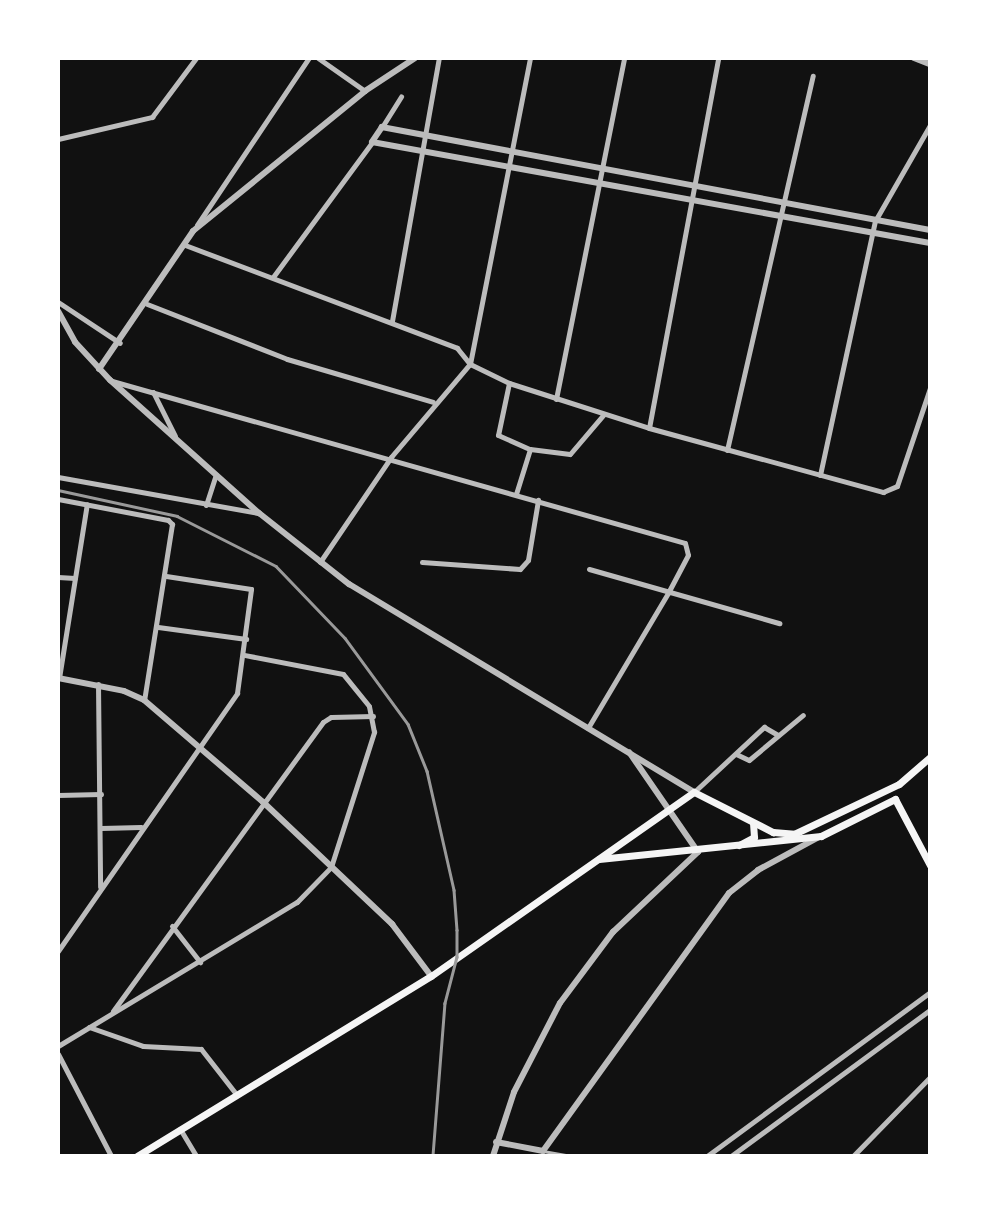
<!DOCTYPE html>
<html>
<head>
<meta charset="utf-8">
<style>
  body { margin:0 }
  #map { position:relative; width:988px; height:1214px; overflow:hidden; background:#111; font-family:"Open Sans",sans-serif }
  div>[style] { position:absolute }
  .service>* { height:2.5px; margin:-1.25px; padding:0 1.25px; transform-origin:1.25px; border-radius:1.25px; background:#bcbcbc }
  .minor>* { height:5px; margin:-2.5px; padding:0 2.5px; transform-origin:2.5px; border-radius:2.5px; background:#bcbcbc }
  .tertiary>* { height:6px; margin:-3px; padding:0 3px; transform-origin:3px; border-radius:3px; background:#bcbcbc }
  .secondary>* { height:7px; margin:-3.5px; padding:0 3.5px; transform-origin:3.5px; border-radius:3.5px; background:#f5f5f5 }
  .rail>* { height:2.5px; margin:-1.25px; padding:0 1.25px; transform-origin:1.25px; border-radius:1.25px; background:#9a9a9a }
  span { translate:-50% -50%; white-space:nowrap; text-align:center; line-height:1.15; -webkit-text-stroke:7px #fff; paint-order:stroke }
  .frame { position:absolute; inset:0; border:60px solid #fff; pointer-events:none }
</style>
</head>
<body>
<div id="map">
  <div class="service">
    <i style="left:543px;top:1151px;width:27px;rotate:10deg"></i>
  </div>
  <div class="minor">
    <i style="left:318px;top:58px;width:57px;rotate:35.1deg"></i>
    <i style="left:382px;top:127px;width:36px;rotate:-58deg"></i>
    <i style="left:58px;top:139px;width:97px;rotate:-13.2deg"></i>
    <i style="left:152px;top:117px;width:74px;rotate:-53.3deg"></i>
    <i style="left:197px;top:225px;width:201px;rotate:-56.2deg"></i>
    <i style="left:185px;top:245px;width:291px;rotate:20.7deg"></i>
    <i style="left:457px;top:348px;width:21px;rotate:51deg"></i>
    <i style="left:470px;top:364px;width:43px;rotate:26deg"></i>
    <i style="left:509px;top:383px;width:147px;rotate:17.8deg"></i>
    <i style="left:649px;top:428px;width:243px;rotate:15.3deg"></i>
    <i style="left:883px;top:492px;width:15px;rotate:-23deg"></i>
    <i style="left:897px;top:486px;width:103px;rotate:-71.4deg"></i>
    <i style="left:273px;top:277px;width:167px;rotate:-53.7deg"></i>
    <i style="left:58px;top:302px;width:74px;rotate:33.5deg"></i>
    <i style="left:147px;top:304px;width:150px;rotate:21.4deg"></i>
    <i style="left:287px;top:359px;width:152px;rotate:16.4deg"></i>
    <i style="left:392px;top:321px;width:267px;rotate:-79.9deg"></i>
    <i style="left:112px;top:381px;width:595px;rotate:15.79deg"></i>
    <i style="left:685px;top:543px;width:12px;rotate:76deg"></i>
    <i style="left:688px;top:555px;width:43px;rotate:117.8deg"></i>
    <i style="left:668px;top:593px;width:157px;rotate:120.7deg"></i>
    <i style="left:509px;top:383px;width:53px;rotate:101.9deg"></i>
    <i style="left:498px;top:435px;width:35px;rotate:24deg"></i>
    <i style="left:530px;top:449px;width:40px;rotate:7.1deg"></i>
    <i style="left:570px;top:454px;width:52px;rotate:-49.6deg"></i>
    <i style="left:153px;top:392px;width:49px;rotate:63.4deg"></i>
    <i style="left:556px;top:399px;width:348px;rotate:-78.7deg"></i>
    <i style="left:649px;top:428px;width:376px;rotate:-79.4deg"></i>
    <i style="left:727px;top:450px;width:384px;rotate:-77.1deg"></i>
    <i style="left:820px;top:475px;width:260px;rotate:-77.8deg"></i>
    <i style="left:875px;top:221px;width:111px;rotate:-60.2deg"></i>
    <i style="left:58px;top:477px;width:203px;rotate:10.2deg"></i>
    <i style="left:516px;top:494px;width:47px;rotate:-72.7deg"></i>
    <i style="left:58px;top:499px;width:112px;rotate:10.8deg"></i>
    <i style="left:168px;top:520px;width:6px;rotate:45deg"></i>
    <i style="left:172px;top:524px;width:178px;rotate:99deg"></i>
    <i style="left:206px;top:505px;width:32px;rotate:-72deg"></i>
    <i style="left:320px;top:562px;width:127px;rotate:-55.9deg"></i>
    <i style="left:391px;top:457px;width:122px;rotate:-49.7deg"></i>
    <i style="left:470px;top:364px;width:312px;rotate:-78.9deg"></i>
    <i style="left:422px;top:562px;width:98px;rotate:4.1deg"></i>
    <i style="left:520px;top:569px;width:12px;rotate:-48deg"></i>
    <i style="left:528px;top:560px;width:61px;rotate:-80.5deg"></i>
    <i style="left:589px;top:569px;width:198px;rotate:15.9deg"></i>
    <i style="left:58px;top:577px;width:17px;rotate:3deg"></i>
    <i style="left:158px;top:627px;width:89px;rotate:7.8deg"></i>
    <i style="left:59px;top:678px;width:176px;rotate:-80.9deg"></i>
    <i style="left:98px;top:684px;width:203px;rotate:89.4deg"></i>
    <i style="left:736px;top:754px;width:14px;rotate:25deg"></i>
    <i style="left:749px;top:760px;width:70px;rotate:-39.8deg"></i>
    <i style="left:694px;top:792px;width:96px;rotate:-42.9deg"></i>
    <i style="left:764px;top:727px;width:16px;rotate:30deg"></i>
    <i style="left:58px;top:795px;width:43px;rotate:-1.3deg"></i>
    <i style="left:101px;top:828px;width:40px;rotate:-1.4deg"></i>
    <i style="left:172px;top:926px;width:46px;rotate:52.1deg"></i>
    <i style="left:58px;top:951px;width:314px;rotate:-55.2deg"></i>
    <i style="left:237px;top:693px;width:105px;rotate:-82.3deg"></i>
    <i style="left:251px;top:589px;width:86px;rotate:-171.3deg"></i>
    <i style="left:113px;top:1011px;width:357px;rotate:-54deg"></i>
    <i style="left:323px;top:722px;width:9px;rotate:-32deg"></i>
    <i style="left:331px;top:717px;width:42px;rotate:-1.4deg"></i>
    <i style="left:89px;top:1027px;width:57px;rotate:19.4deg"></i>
    <i style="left:143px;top:1046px;width:58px;rotate:3deg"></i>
    <i style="left:201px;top:1049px;width:58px;rotate:52deg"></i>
    <i style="left:58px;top:1046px;width:279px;rotate:-31.1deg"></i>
    <i style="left:297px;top:902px;width:49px;rotate:-45.8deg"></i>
    <i style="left:331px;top:867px;width:142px;rotate:-72.3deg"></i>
    <i style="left:374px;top:732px;width:26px;rotate:-101deg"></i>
    <i style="left:369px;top:706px;width:41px;rotate:-129.1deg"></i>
    <i style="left:343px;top:674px;width:101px;rotate:-169.1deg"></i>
    <i style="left:58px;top:1054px;width:115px;rotate:62.5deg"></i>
    <i style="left:180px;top:1129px;width:31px;rotate:59deg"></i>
    <i style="left:707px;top:1156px;width:277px;rotate:-36.3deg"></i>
    <i style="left:731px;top:1156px;width:247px;rotate:-36.3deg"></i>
    <i style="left:853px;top:1156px;width:110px;rotate:-45.7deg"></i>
  </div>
  <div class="tertiary">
    <i style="left:914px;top:58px;width:17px;rotate:21deg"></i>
    <i style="left:930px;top:230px;width:558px;rotate:-169.36deg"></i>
    <i style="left:382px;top:127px;width:18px;rotate:124deg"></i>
    <i style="left:372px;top:142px;width:567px;rotate:10.26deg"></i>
    <i style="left:58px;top:311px;width:35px;rotate:61deg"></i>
    <i style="left:75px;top:342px;width:52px;rotate:47.4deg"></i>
    <i style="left:110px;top:380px;width:200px;rotate:41.8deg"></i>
    <i style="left:259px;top:513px;width:115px;rotate:38.3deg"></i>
    <i style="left:349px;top:584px;width:403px;rotate:31.1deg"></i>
    <i style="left:99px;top:369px;width:167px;rotate:-55.7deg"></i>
    <i style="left:193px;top:231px;width:222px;rotate:-39.1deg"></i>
    <i style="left:365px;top:91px;width:60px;rotate:-33.4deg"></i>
    <i style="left:58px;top:678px;width:67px;rotate:11.1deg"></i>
    <i style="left:124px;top:691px;width:22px;rotate:24deg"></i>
    <i style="left:144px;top:700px;width:157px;rotate:40.6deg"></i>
    <i style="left:263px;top:802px;width:178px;rotate:43.4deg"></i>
    <i style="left:392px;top:924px;width:65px;rotate:53.1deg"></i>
    <i style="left:496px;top:1142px;width:48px;rotate:10.8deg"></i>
    <i style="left:543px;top:1151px;width:318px;rotate:-54.2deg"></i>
    <i style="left:729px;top:893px;width:37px;rotate:-38deg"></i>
    <i style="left:758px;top:870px;width:69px;rotate:-28.4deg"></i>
    <i style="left:493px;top:1156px;width:67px;rotate:-71.8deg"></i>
    <i style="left:514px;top:1092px;width:100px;rotate:-62.7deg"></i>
    <i style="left:560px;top:1003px;width:89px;rotate:-53.3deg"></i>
    <i style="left:613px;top:932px;width:117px;rotate:-43.3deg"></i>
    <i style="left:698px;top:852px;width:121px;rotate:-124.6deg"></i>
  </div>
  <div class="secondary">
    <i style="left:895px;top:799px;width:75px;rotate:62.1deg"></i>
    <i style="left:739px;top:845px;width:17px;rotate:-28deg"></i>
    <i style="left:754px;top:837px;width:14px;rotate:-94deg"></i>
    <i style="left:599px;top:859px;width:223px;rotate:-5.9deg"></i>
    <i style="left:821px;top:836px;width:83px;rotate:-26.6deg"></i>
    <i style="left:137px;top:1156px;width:345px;rotate:-31.5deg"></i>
    <i style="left:431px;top:976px;width:321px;rotate:-35deg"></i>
    <i style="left:694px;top:792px;width:89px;rotate:26.9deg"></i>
    <i style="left:773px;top:832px;width:21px;rotate:5deg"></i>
    <i style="left:794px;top:834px;width:116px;rotate:-25.5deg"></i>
    <i style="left:899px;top:784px;width:41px;rotate:-41.1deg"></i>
  </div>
  <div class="rail">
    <i style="left:58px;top:490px;width:122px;rotate:12.3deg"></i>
    <i style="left:177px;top:516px;width:111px;rotate:26.8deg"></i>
    <i style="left:276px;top:566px;width:100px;rotate:46.2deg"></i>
    <i style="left:345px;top:638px;width:107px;rotate:53.8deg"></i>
    <i style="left:408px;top:724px;width:51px;rotate:68deg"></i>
    <i style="left:427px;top:771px;width:122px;rotate:77.2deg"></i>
    <i style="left:454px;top:890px;width:40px;rotate:85.7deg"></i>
    <i style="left:457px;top:930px;width:27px;rotate:90deg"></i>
    <i style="left:457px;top:957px;width:48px;rotate:104.6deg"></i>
    <i style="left:445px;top:1003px;width:153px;rotate:94.5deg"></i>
  </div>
  <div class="frame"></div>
</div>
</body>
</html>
